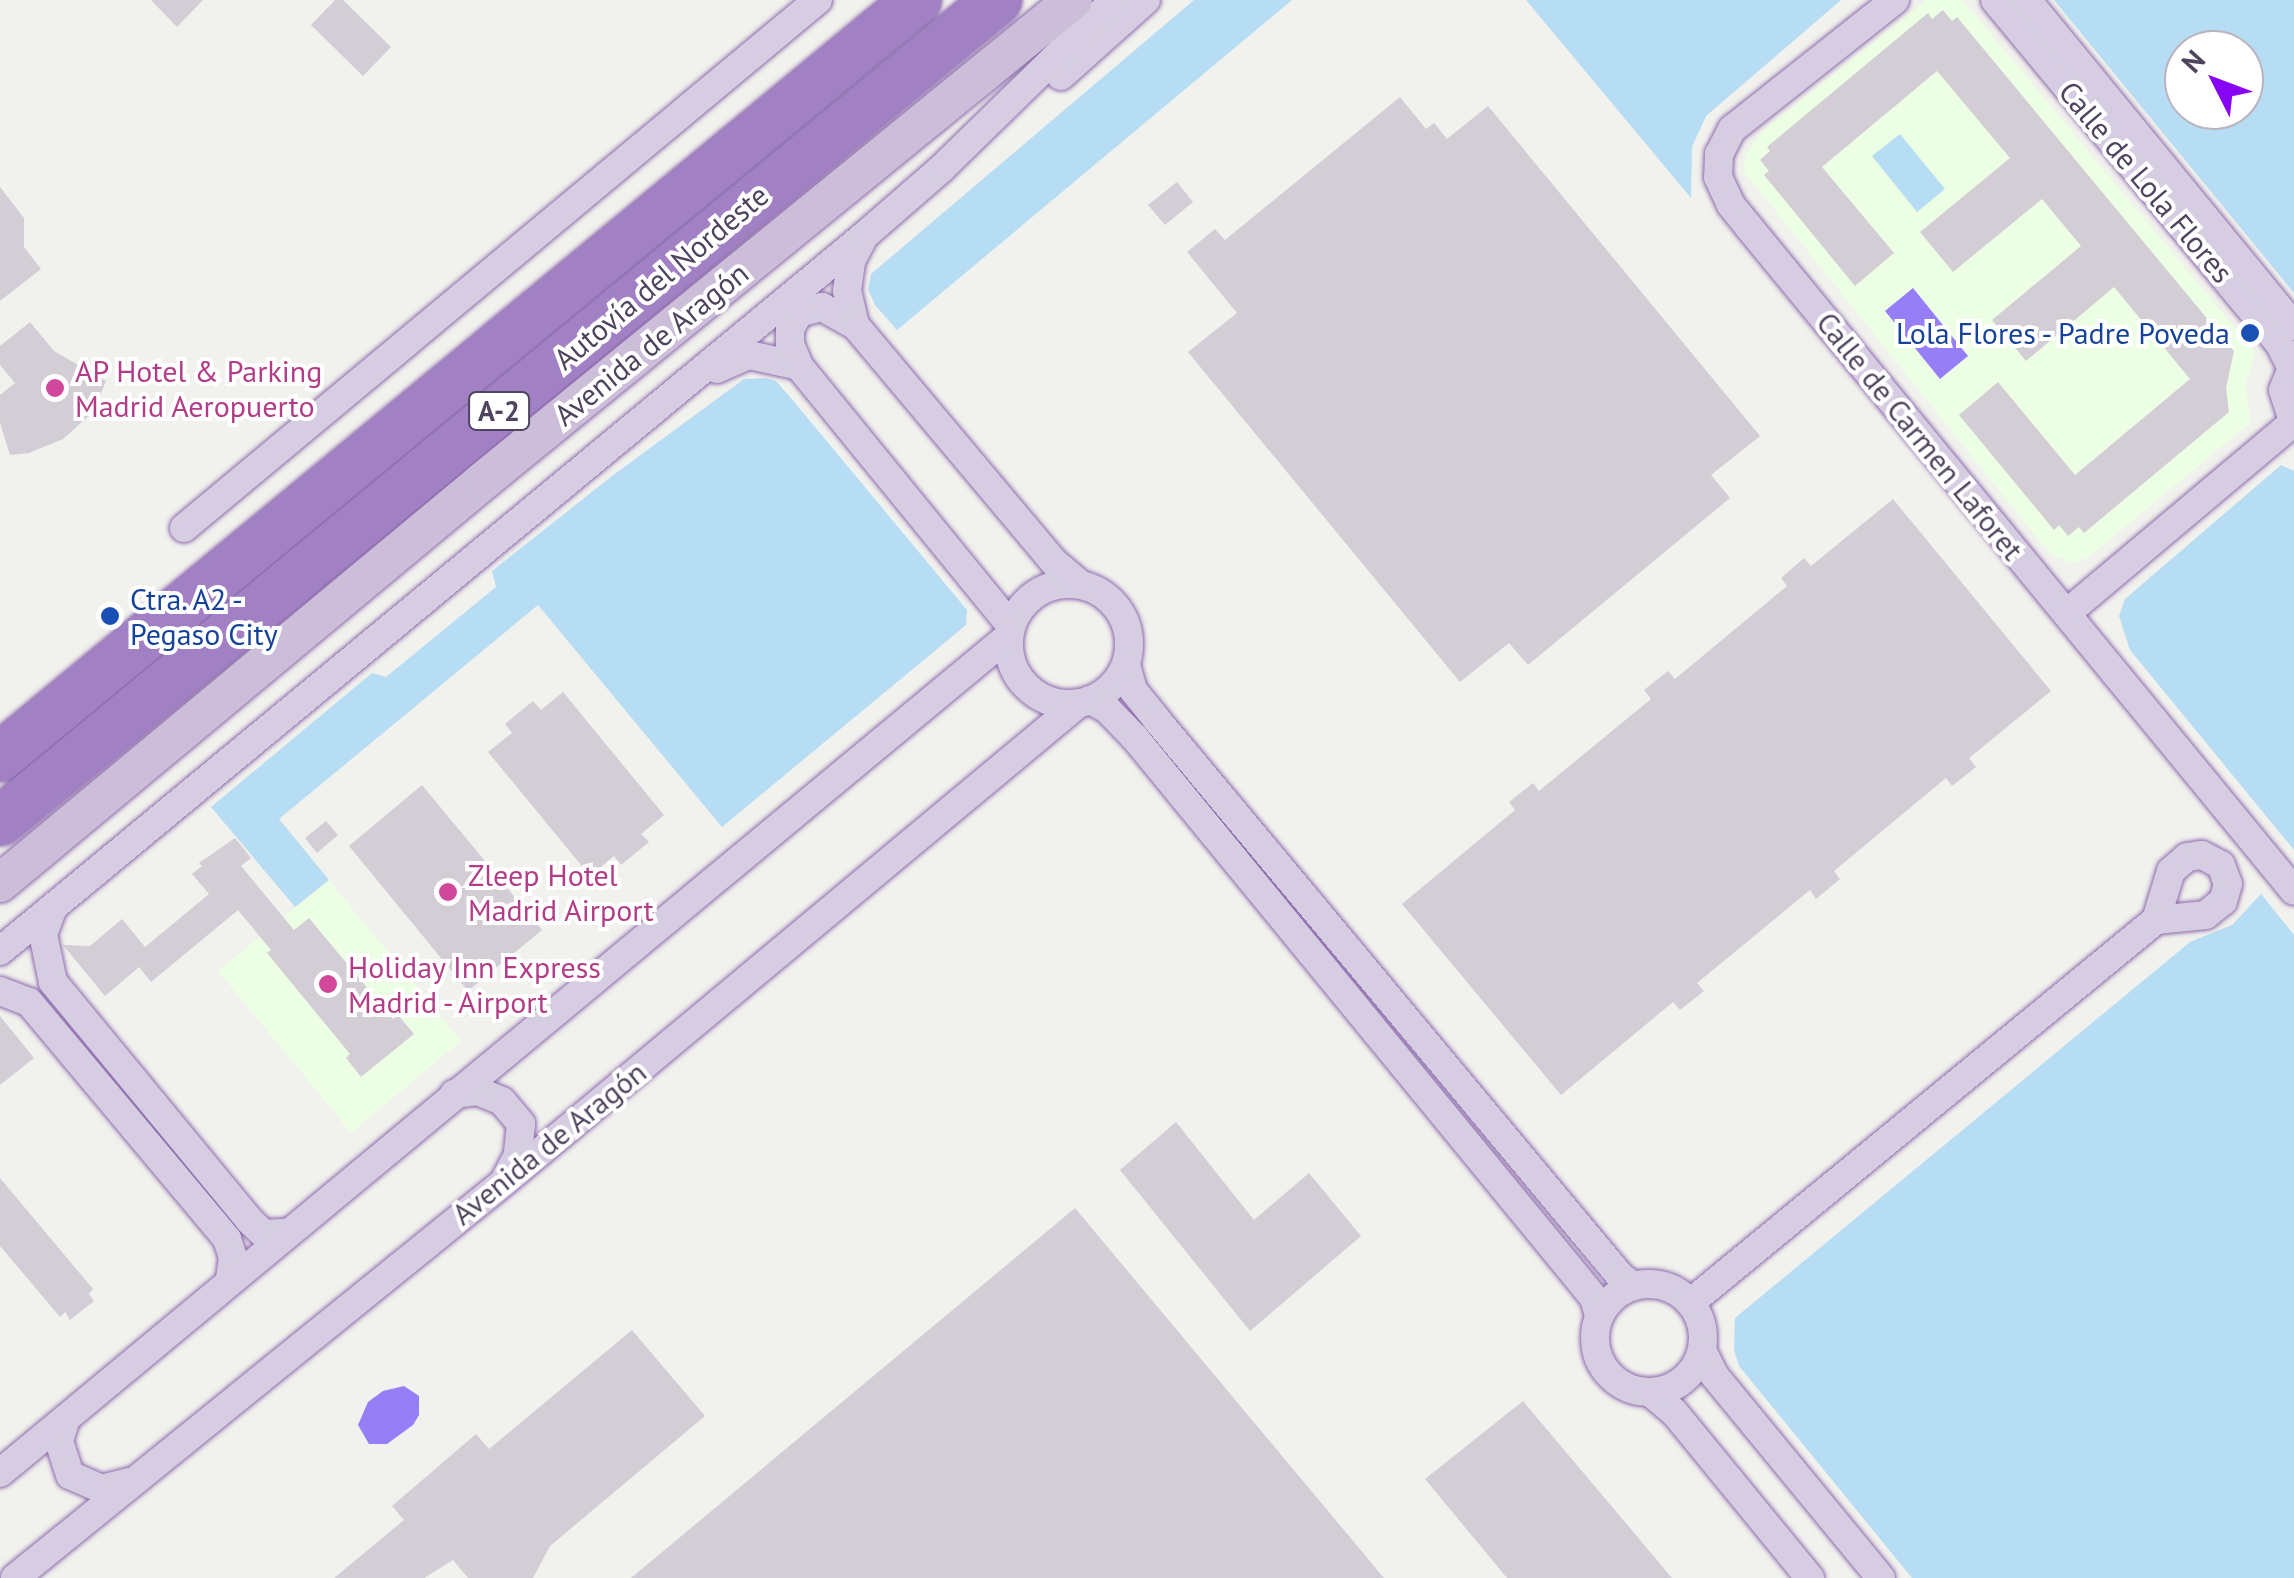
<!DOCTYPE html>
<html>
<head>
<meta charset="utf-8">
<style>
  body { margin:0 }
  #map { position:relative; width:2294px; height:1578px; overflow:hidden; background:#f1f1ed; font-family:"PT Sans",sans-serif }
  div>[style] { position:absolute }
  .commercial>* { inset:0; background:#ecfee4 }
  .green>* { inset:0; background:#b6ddf4 }
  .water>* { inset:0; background:#957ef6 }
  .building>* { inset:0; background:#d3cdd6 }
  .roads { filter:drop-shadow(0 0 2px #8d6bae) drop-shadow(0 0 2px #8d6bae) }
  .street>* { height:28px; margin:-14px; padding:0 14px; transform-origin:14px; border-radius:14px; background:#d6cde2 }
  .street>.ring { margin:-14px; padding:0; box-sizing:content-box; background:none; border:28px solid #d6cde2; border-radius:50% }
  .secondary>* { height:38px; margin:-19px; padding:0 19px; transform-origin:19px; border-radius:19px; background:#ccbed9 }
  .highway>* { height:48px; margin:-24px; padding:0 24px; transform-origin:24px; border-radius:24px; background:#a180c3 }
  .dots>* { width:28px; height:28px; translate:-50% -50%; box-sizing:border-box; border:5px solid #fff; border-radius:50% }
  span { translate:-50% -50%; white-space:nowrap; text-align:center; line-height:1.15; -webkit-text-stroke:8px #fff; paint-order:stroke }
  .shield-label span { padding:2px 8px; background:#fff; border:2px solid; border-radius:8px; -webkit-text-stroke-width:0 }
  .shield-label { font-size:28px; color:#4f445d; font-weight:700 }
  .street-label { font-size:30px; color:#4f445d }
  .transit-label { font-size:30px; color:#164399 }
  .right { translate:-100% -50%; text-align:right }
  .left { translate:0 -50%; text-align:left }
  .hotel-label { font-size:30px; color:#b23c85 }
  .north { position:absolute; left:2164px; top:30px; width:100px; height:100px; box-sizing:border-box; background:#fff; border:2px solid #b9b4be; border-radius:50%; rotate:312deg; font-size:28px; font-weight:700; line-height:40px; text-align:center; color:#4f445d }
  .north::after { content:''; display:block; margin:auto; width:35px; height:45px; background:#8705f4; clip-path:polygon(50% 0,100% 100%,50% 72%,0 100%) }
</style>
</head>
<body>
<div id="map">
  <div class="commercial">
    <i style="clip-path:polygon(1926px 0,1961px 0,1966px 4px,2255px 352px,2246px 383px,2250px 423px,2089px 557px,2073px 563px,2053px 556px,2042px 544px,1744px 172px,1745px 156px,1761px 132px)"></i>
    <i style="clip-path:polygon(329px 880px,461px 1041px,351px 1133px,218px 971px)"></i>
  </div>
  <div class="green">
    <i style="clip-path:polygon(1194px 0,1292px 0,897px 330px,875px 305px,868px 289px,871px 274px)"></i>
    <i style="clip-path:polygon(1526px 0,1841px 0,1706px 116px,1692px 147px,1691px 198px)"></i>
    <i style="clip-path:polygon(evenodd,2054px 0,2294px 0,2294px 293px,2054px 0,2184px 50px,2244px 50px,2244px 110px,2184px 110px,2184px 50px)"></i>
    <i style="clip-path:polygon(1900px 134px,1945px 189px,1917px 212px,1872px 156px)"></i>
    <i style="clip-path:polygon(766px 378px,776px 381px,790px 397px,967px 610px,966px 625px,722px 827px,538px 605px,279px 819px,329px 880px,295px 907px,211px 807px,372px 673px,386px 677px,496px 587px,492px 571px,612px 476px,744px 379px)"></i>
    <i style="clip-path:polygon(2281px 465px,2294px 471px,2294px 850px,2130px 650px,2119px 616px,2125px 599px)"></i>
    <i style="clip-path:polygon(2261px 894px,2294px 935px,2294px 1578px,1912px 1578px,1739px 1366px,1734px 1350px,1735px 1318px,2190px 942px,2232px 925px)"></i>
  </div>
  <div class="water">
    <i style="clip-path:polygon(1913px 288px,1968px 356px,1940px 379px,1885px 311px)"></i>
    <i style="clip-path:polygon(404px 1386px,419px 1396px,419px 1415px,413px 1425px,387px 1444px,369px 1444px,358px 1425px,368px 1402px,383px 1391px)"></i>
  </div>
  <div class="building">
    <i style="clip-path:polygon(151px 0,203px 0,177px 27px)"></i>
    <i style="clip-path:polygon(335px 0,343px 0,391px 47px,363px 76px,311px 25px)"></i>
    <i style="clip-path:polygon(1943px 10px,1952px 21px,1957px 17px,2234px 351px,2226px 388px,2229px 412px,2084px 533px,2079px 527px,2068px 536px,2059px 525px,2054px 530px,1959px 415px,1998px 382px,2075px 475px,2190px 379px,2114px 287px,2026px 361px,1992px 320px,2081px 246px,2042px 199px,1953px 272px,1920px 232px,2010px 158px,1937px 71px,1822px 167px,1894px 253px,1855px 286px,1764px 175px,1769px 171px,1760px 160px,1770px 151px,1767px 147px,1928px 13px,1932px 19px)"></i>
    <i style="clip-path:polygon(1400px 97px,1426px 129px,1434px 123px,1447px 139px,1488px 106px,1760px 436px,1711px 475px,1730px 498px,1528px 665px,1509px 643px,1460px 682px,1188px 352px,1237px 313px,1187px 252px,1215px 229px,1225px 240px)"></i>
    <i style="clip-path:polygon(1177px 182px,1193px 202px,1165px 225px,1148px 205px)"></i>
    <i style="clip-path:polygon(0 187px,24px 218px,24px 247px,41px 269px,0 301px)"></i>
    <i style="clip-path:polygon(30px 322px,54px 351px,106px 381px,93px 412px,63px 439px,29px 453px,10px 455px,0 423px,0 395px,15px 383px,0 365px,0 346px)"></i>
    <i style="clip-path:polygon(1893px 499px,2051px 691px,1969px 758px,1976px 767px,1952px 786px,1946px 778px,1834px 871px,1840px 879px,1816px 899px,1810px 890px,1697px 983px,1704px 991px,1680px 1010px,1673px 1002px,1561px 1095px,1402px 904px,1515px 810px,1509px 802px,1533px 783px,1539px 791px,1651px 699px,1644px 690px,1668px 671px,1675px 679px,1787px 586px,1781px 578px,1804px 558px,1811px 566px)"></i>
    <i style="clip-path:polygon(563px 692px,664px 815px,641px 834px,649px 842px,621px 865px,614px 856px,590px 876px,488px 752px,512px 733px,505px 724px,533px 701px,541px 710px)"></i>
    <i style="clip-path:polygon(422px 785px,542px 930px,468px 991px,349px 846px)"></i>
    <i style="clip-path:polygon(326px 821px,338px 835px,317px 853px,305px 838px)"></i>
    <i style="clip-path:polygon(235px 838px,251px 858px,241px 866px,294px 930px,309px 918px,393px 1019px,398px 1015px,414px 1034px,361px 1077px,346px 1058px,350px 1054px,267px 953px,271px 950px,238px 910px,151px 982px,139px 967px,105px 996px,63px 945px,90px 946px,122px 919px,145px 947px,209px 894px,192px 874px,202px 866px,199px 863px)"></i>
    <i style="clip-path:polygon(0 1016px,34px 1058px,0 1085px)"></i>
    <i style="clip-path:polygon(1176px 1122px,1254px 1220px,1309px 1173px,1361px 1236px,1250px 1331px,1120px 1170px)"></i>
    <i style="clip-path:polygon(0 1178px,93px 1289px,89px 1294px,94px 1301px,70px 1320px,65px 1312px,60px 1317px,0 1246px)"></i>
    <i style="clip-path:polygon(1075px 1208px,1384px 1578px,631px 1578px)"></i>
    <i style="clip-path:polygon(632px 1330px,705px 1416px,550px 1546px,533px 1578px,468px 1578px,453px 1560px,424px 1578px,334px 1578px,404px 1520px,392px 1506px,476px 1434px,489px 1449px)"></i>
    <i style="clip-path:polygon(1523px 1401px,1672px 1578px,1507px 1578px,1425px 1479px)"></i>
  </div>
  <div class="roads">
    <div class="street">
      <i style="left:1895px;top:0;width:208px;rotate:141.6deg"></i>
      <i style="left:1732px;top:129px;width:28px;rotate:117deg"></i>
      <i style="left:1719px;top:154px;width:23px;rotate:92deg"></i>
      <i style="left:1718px;top:177px;width:31px;rotate:65deg"></i>
      <i style="left:1731px;top:205px;width:27px;rotate:51deg"></i>
      <i style="left:1748px;top:226px;width:860px;rotate:50.61deg"></i>
      <i style="left:1995px;top:0;width:445px;rotate:50.4deg"></i>
      <i style="left:2279px;top:343px;width:27px;rotate:63deg"></i>
      <i style="left:2027px;top:0;width:421px;rotate:50.7deg"></i>
      <i style="left:1061px;top:76px;width:114px;rotate:-41.8deg"></i>
      <i style="left:855px;top:325px;width:35px;rotate:-103deg"></i>
      <i style="left:847px;top:291px;width:30px;rotate:-82deg"></i>
      <i style="left:851px;top:261px;width:24px;rotate:-62deg"></i>
      <i style="left:2294px;top:363px;width:29px;rotate:112deg"></i>
      <i style="left:2283px;top:390px;width:36px;rotate:72deg"></i>
      <i style="left:717px;top:369px;width:35px;rotate:-24deg"></i>
      <i style="left:749px;top:355px;width:51px;rotate:12.4deg"></i>
      <i style="left:184px;top:528px;width:825px;rotate:-39.79deg"></i>
      <i class="ring" style="left:1009px;top:584px;width:92px;height:92px"></i>
      <i style="left:2067px;top:613px;width:295px;rotate:-40.1deg"></i>
      <i style="left:1011px;top:626px;width:335px;rotate:-129.2deg"></i>
      <i style="left:799px;top:366px;width:24px;rotate:-112deg"></i>
      <i style="left:790px;top:344px;width:15px;rotate:-90deg"></i>
      <i style="left:790px;top:329px;width:18px;rotate:-61deg"></i>
      <i style="left:799px;top:313px;width:24px;rotate:-15deg"></i>
      <i style="left:822px;top:307px;width:38px;rotate:29deg"></i>
      <i style="left:855px;top:325px;width:311px;rotate:50deg"></i>
      <i style="left:1055px;top:563px;width:33px;rotate:40deg"></i>
      <i style="left:1126px;top:665px;width:26px;rotate:74deg"></i>
      <i style="left:1133px;top:690px;width:38px;rotate:51deg"></i>
      <i style="left:1157px;top:720px;width:724px;rotate:50.21deg"></i>
      <i style="left:1620px;top:1276px;width:17px;rotate:36deg"></i>
      <i style="left:1090px;top:700px;width:19px;rotate:28deg"></i>
      <i style="left:1107px;top:709px;width:40px;rotate:46deg"></i>
      <i style="left:1135px;top:738px;width:724px;rotate:50.66deg"></i>
      <i style="left:1594px;top:1298px;width:19px;rotate:74deg"></i>
      <i style="left:53px;top:908px;width:28px;rotate:111deg"></i>
      <i style="left:43px;top:934px;width:49px;rotate:78.2deg"></i>
      <i style="left:53px;top:982px;width:310px;rotate:50.5deg"></i>
      <i style="left:250px;top:1221px;width:19px;rotate:43deg"></i>
      <i style="left:264px;top:1234px;width:22px;rotate:-3deg"></i>
      <i style="left:0;top:951px;width:1121px;rotate:-39.61deg"></i>
      <i style="left:864px;top:236px;width:102px;rotate:-41deg"></i>
      <i style="left:941px;top:169px;width:242px;rotate:-44.3deg"></i>
      <i style="left:0;top:991px;width:31px;rotate:21deg"></i>
      <i style="left:29px;top:1002px;width:309px;rotate:50.1deg"></i>
      <i style="left:227px;top:1239px;width:19px;rotate:72deg"></i>
      <i style="left:233px;top:1257px;width:21px;rotate:98deg"></i>
      <i style="left:454px;top:1094px;width:24px;rotate:-7deg"></i>
      <i style="left:478px;top:1091px;width:26px;rotate:23deg"></i>
      <i style="left:502px;top:1101px;width:30px;rotate:50deg"></i>
      <i style="left:521px;top:1124px;width:31px;rotate:96deg"></i>
      <i style="left:518px;top:1155px;width:24px;rotate:118deg"></i>
      <i class="ring" style="left:1595px;top:1284px;width:80px;height:80px"></i>
      <i style="left:1690px;top:1303px;width:603px;rotate:-39.42deg"></i>
      <i style="left:2156px;top:920px;width:51px;rotate:-73deg"></i>
      <i style="left:2171px;top:871px;width:21px;rotate:-41deg"></i>
      <i style="left:2187px;top:857px;width:15px;rotate:-8deg"></i>
      <i style="left:2202px;top:855px;width:21px;rotate:28deg"></i>
      <i style="left:2221px;top:865px;width:20px;rotate:70deg"></i>
      <i style="left:2228px;top:884px;width:18px;rotate:106deg"></i>
      <i style="left:2223px;top:901px;width:22px;rotate:141deg"></i>
      <i style="left:2206px;top:915px;width:50px;rotate:174.3deg"></i>
      <i style="left:1702px;top:1350px;width:28px;rotate:64deg"></i>
      <i style="left:1714px;top:1375px;width:263px;rotate:50.6deg"></i>
      <i style="left:1651px;top:1393px;width:30px;rotate:40deg"></i>
      <i style="left:1674px;top:1412px;width:215px;rotate:50.7deg"></i>
      <i style="left:66px;top:1419px;width:23px;rotate:108deg"></i>
      <i style="left:59px;top:1441px;width:36px;rotate:72deg"></i>
      <i style="left:70px;top:1475px;width:34px;rotate:24deg"></i>
      <i style="left:101px;top:1489px;width:30px;rotate:-14deg"></i>
      <i style="left:0;top:1473px;width:1311px;rotate:-39.68deg"></i>
      <i style="left:15px;top:1578px;width:629px;rotate:-39deg"></i>
      <i style="left:504px;top:1182px;width:748px;rotate:-39.8deg"></i>
    </div>
    <div class="secondary">
      <i style="left:0;top:883px;width:628px;rotate:-39.77deg"></i>
      <i style="left:483px;top:481px;width:761px;rotate:-39.19deg"></i>
    </div>
    <div class="highway">
      <i style="left:0;top:757px;width:1189px;rotate:-39.54deg"></i>
      <i style="left:0;top:821px;width:1292px;rotate:-39.47deg"></i>
    </div>
  </div>
  <div class="dots">
    <i style="left:2250px;top:333px;background:#1a4fb4"></i>
    <i style="left:55px;top:388px;background:#d1479c"></i>
    <i style="left:110px;top:616px;background:#1a4fb4"></i>
    <i style="left:448px;top:892px;background:#d1479c"></i>
    <i style="left:328px;top:984px;background:#d1479c"></i>
  </div>
  <div class="shield-label">
    <span style="left:499px;top:411px">A-2</span>
  </div>
  <div class="street-label">
    <span style="left:2146px;top:182px;rotate:50deg">Calle de Lola Flores</span>
    <span style="left:661px;top:277px;rotate:-40deg">Autovía del Nordeste</span>
    <span style="left:651px;top:344px;rotate:-39deg">Avenida de Aragón</span>
    <span style="left:1920px;top:436px;rotate:51deg">Calle de Carmen Laforet</span>
    <span style="left:549px;top:1143px;rotate:-39deg">Avenida de Aragón</span>
  </div>
  <div class="transit-label">
    <span class="right" style="left:2230px;top:333px">Lola Flores - Padre Poveda</span>
    <span class="left" style="left:130px;top:616px">Ctra. A2 -<br>Pegaso City</span>
  </div>
  <div class="hotel-label">
    <span class="left" style="left:75px;top:388px">AP Hotel &amp; Parking<br>Madrid Aeropuerto</span>
    <span class="left" style="left:468px;top:892px">Zleep Hotel<br>Madrid Airport</span>
    <span class="left" style="left:348px;top:984px">Holiday Inn Express<br>Madrid - Airport</span>
  </div>
  <div class="north">N</div>
</div>
</body>
</html>
